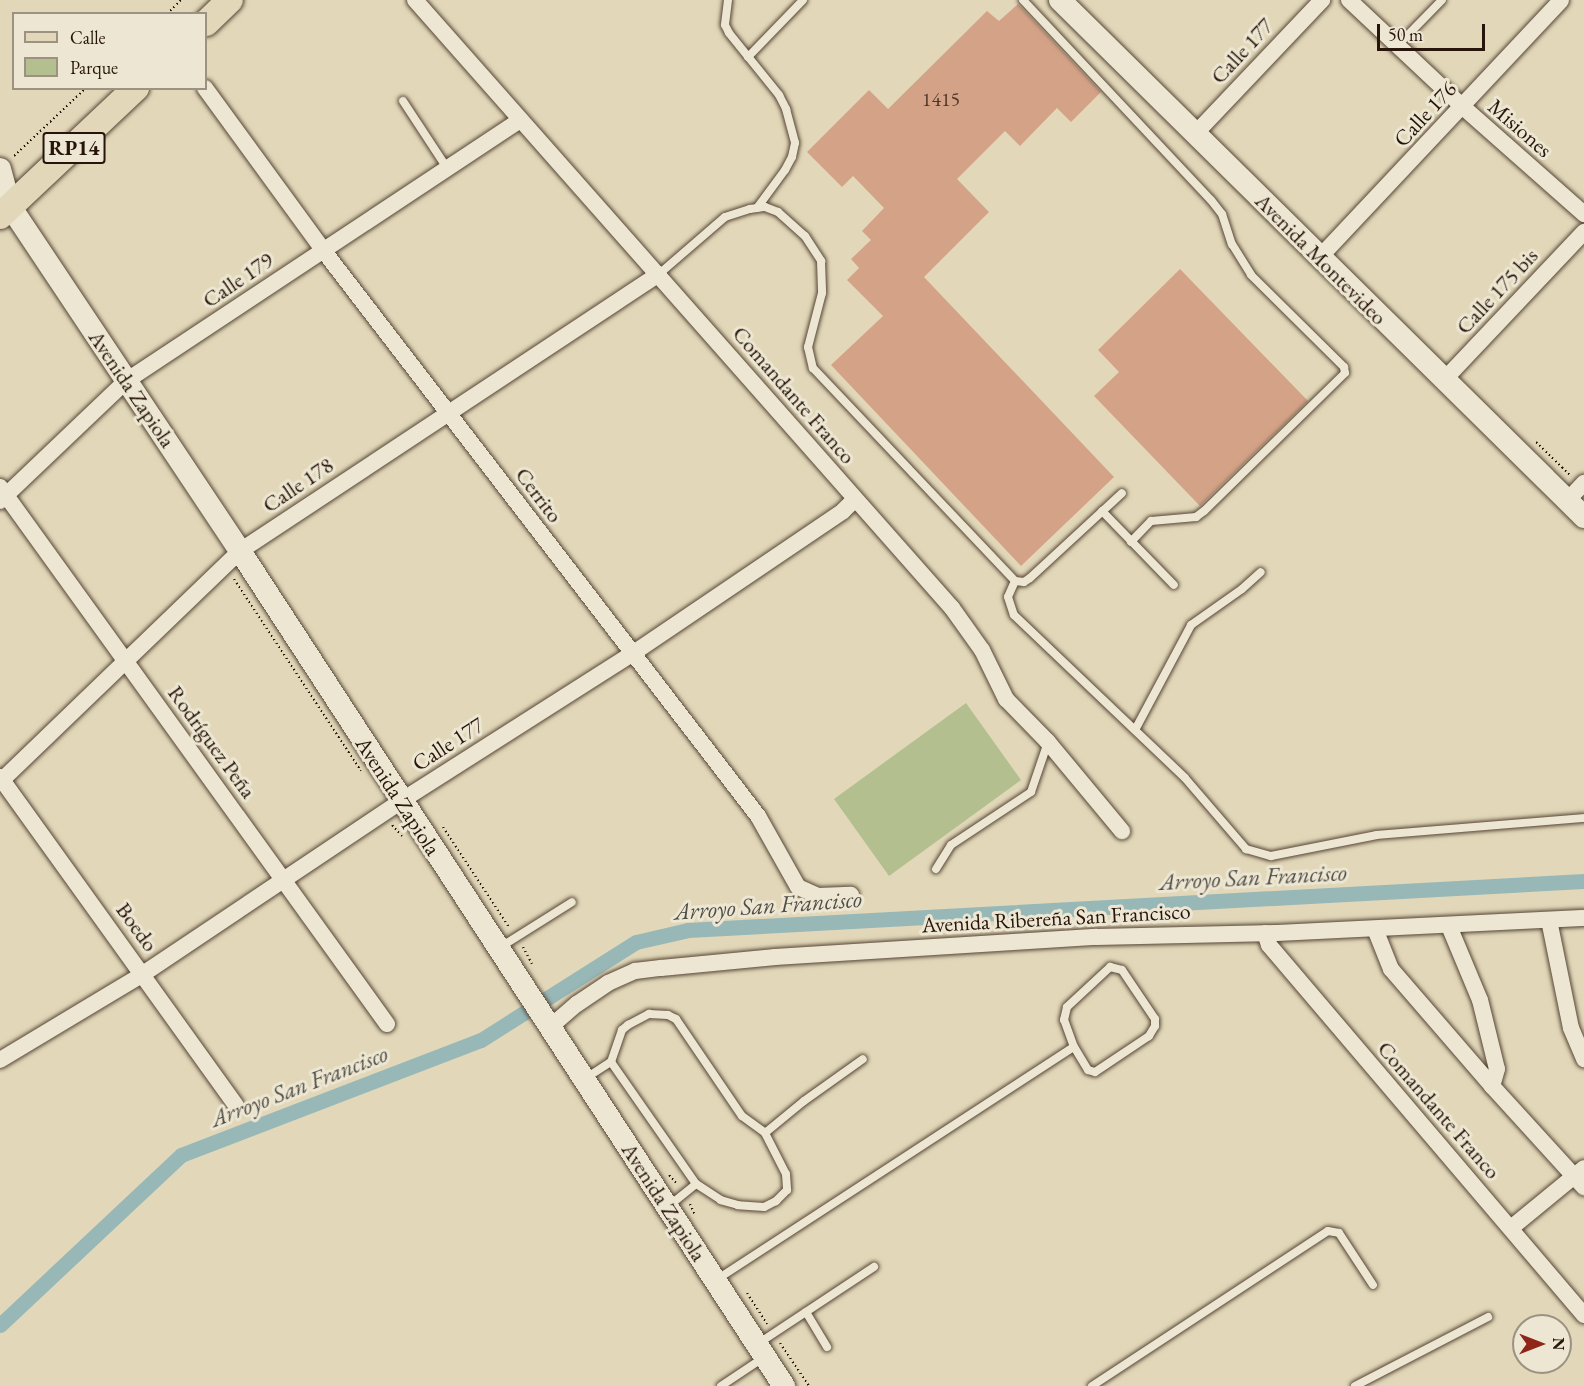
<!DOCTYPE html>
<html>
<head>
<meta charset="utf-8">
<style>
  body { margin:0 }
  #map { position:relative; width:1584px; height:1386px; overflow:hidden; background:#e2d8b9; font-family:"EB Garamond",serif }
  div>[style] { position:absolute }
  .green>* { inset:0; background:#b3bf8f }
  .canal>* { height:15px; margin:-7.5px; padding:0 7.5px; transform-origin:7.5px; border-radius:7.5px; background:#98b8b8 }
  .building>* { inset:0; background:#d4a387 }
  .path>* { height:2px; margin-top:-1px; transform-origin:0; background:repeating-linear-gradient(90deg,#27140a 0 1.5px,transparent 0 4.5px) }
  .roads { filter:drop-shadow(0 0 2px #564536) drop-shadow(0 0 2px #564536) }
  .lane>* { height:8px; margin:-4px; padding:0 4px; transform-origin:4px; border-radius:4px; background:#ece6d2 }
  .street>* { height:16px; margin:-8px; padding:0 8px; transform-origin:8px; border-radius:8px; background:#ece6d2 }
  .secondary>* { height:22px; margin:-11px; padding:0 11px; transform-origin:11px; border-radius:11px; background:#ece6d2 }
  .primary>* { height:26px; margin:-13px; padding:0 13px; transform-origin:13px; border-radius:13px; background:#e2d8b9 }
  span { translate:-50% -50%; white-space:nowrap; text-align:center; line-height:1.15; -webkit-text-stroke:6px #ece6d2; paint-order:stroke }
  .number-label { font-size:20px; color:#523829 }
  .number-label span { -webkit-text-stroke-width:0 }
  .shield-label span { padding:2px 4px; background:#ece6d2; border:2px solid; border-radius:4px; -webkit-text-stroke-width:0 }
  .shield-label { font-size:21px; color:#27140a; font-weight:700 }
  .street-label { font-size:22px; color:#27140a }
  .water-label { font-size:24px; color:#4f4d47; font-style:italic }
  .legend { position:absolute; left:12px; top:12px; width:195px; height:78px; box-sizing:border-box; background:#ece6d2; border:2px solid #9d9282; margin:0; padding:8px 10px; list-style:none; font-size:18px; color:#27140a }
  .legend li { display:flex; align-items:center; gap:12px; height:30px }
  .legend b { width:30px; border:2px solid #9d9282 }
  .north { position:absolute; left:1512px; top:1314px; width:60px; height:60px; box-sizing:border-box; background:#ece6d2; border:2px solid #9d9282; border-radius:50%; rotate:90deg; font-size:16px; font-weight:700; line-height:24px; text-align:center; color:#27140a }
  .north::after { content:''; display:block; margin:auto; width:21px; height:27px; background:#8f2418; clip-path:polygon(50% 0,100% 100%,50% 72%,0 100%) }
  .scale { position:absolute; left:1377px; top:24px; width:108px; height:27px; box-sizing:border-box; border:3px solid #27140a; border-top:0; padding-left:8px; font-size:18px; line-height:21px; white-space:nowrap; color:#27140a; -webkit-text-stroke:4px #ece6d2; paint-order:stroke }
</style>
</head>
<body>
<div id="map">
  <div class="green">
    <i style="clip-path:polygon(966px 703px,1021px 780px,889px 876px,834px 799px)"></i>
  </div>
  <div class="canal">
    <i style="left:0;top:1325px;width:248px;rotate:-43.2deg"></i>
    <i style="left:181px;top:1155px;width:321px;rotate:-21deg"></i>
    <i style="left:481px;top:1040px;width:183px;rotate:-32.3deg"></i>
    <i style="left:636px;top:942px;width:53px;rotate:-13deg"></i>
    <i style="left:688px;top:930px;width:897px;rotate:-3.13deg"></i>
  </div>
  <div class="building">
    <i style="clip-path:polygon(1018px 4px,1101px 92px,1071px 122px,1057px 108px,1020px 146px,1005px 131px,957px 179px,989px 212px,924px 277px,1114px 477px,1021px 566px,831px 365px,883px 316px,847px 280px,859px 268px,851px 259px,871px 240px,862px 231px,884px 208px,853px 176px,842px 187px,807px 152px,869px 90px,888px 109px,987px 11px,999px 21px)"></i>
    <i style="clip-path:polygon(1180px 269px,1308px 401px,1200px 506px,1094px 396px,1119px 372px,1098px 350px)"></i>
  </div>
  <div class="path">
    <i style="left:167px;top:14px;width:20px;rotate:-45deg"></i>
    <i style="left:14px;top:156px;width:99px;rotate:-43.4deg"></i>
    <i style="left:1536px;top:442px;width:49px;rotate:44.2deg"></i>
    <i style="left:234px;top:579px;width:230px;rotate:56.5deg"></i>
    <i style="left:392px;top:825px;width:15px;rotate:48deg"></i>
    <i style="left:443px;top:827px;width:120px;rotate:56.6deg"></i>
    <i style="left:523px;top:947px;width:19px;rotate:62deg"></i>
    <i style="left:669px;top:1175px;width:12px;rotate:48deg"></i>
    <i style="left:690px;top:1204px;width:12px;rotate:66deg"></i>
    <i style="left:747px;top:1293px;width:37px;rotate:57deg"></i>
    <i style="left:780px;top:1343px;width:52px;rotate:56deg"></i>
  </div>
  <div class="roads">
    <div class="lane">
      <i style="left:728px;top:0;width:25px;rotate:97deg"></i>
      <i style="left:725px;top:25px;width:9px;rotate:63deg"></i>
      <i style="left:729px;top:33px;width:80px;rotate:51.1deg"></i>
      <i style="left:779px;top:95px;width:16px;rotate:63deg"></i>
      <i style="left:786px;top:109px;width:35px;rotate:75deg"></i>
      <i style="left:795px;top:143px;width:14px;rotate:102deg"></i>
      <i style="left:792px;top:157px;width:15px;rotate:118deg"></i>
      <i style="left:785px;top:170px;width:47px;rotate:126.4deg"></i>
      <i style="left:1023px;top:0;width:274px;rotate:46.8deg"></i>
      <i style="left:1211px;top:200px;width:18px;rotate:52deg"></i>
      <i style="left:1222px;top:214px;width:32px;rotate:72deg"></i>
      <i style="left:1232px;top:244px;width:36px;rotate:58deg"></i>
      <i style="left:1251px;top:275px;width:131px;rotate:44.7deg"></i>
      <i style="left:1344px;top:367px;width:6px;rotate:81deg"></i>
      <i style="left:1345px;top:373px;width:197px;rotate:135.6deg"></i>
      <i style="left:1204px;top:511px;width:10px;rotate:143deg"></i>
      <i style="left:1196px;top:517px;width:45px;rotate:174.9deg"></i>
      <i style="left:1151px;top:521px;width:29px;rotate:134deg"></i>
      <i style="left:1397px;top:46px;width:64px;rotate:-45.6deg"></i>
      <i style="left:748px;top:57px;width:79px;rotate:-46deg"></i>
      <i style="left:403px;top:101px;width:80px;rotate:56.7deg"></i>
      <i style="left:659px;top:274px;width:87px;rotate:-40.8deg"></i>
      <i style="left:725px;top:217px;width:26px;rotate:-18deg"></i>
      <i style="left:750px;top:209px;width:15px;rotate:-8deg"></i>
      <i style="left:765px;top:207px;width:14px;rotate:21deg"></i>
      <i style="left:778px;top:212px;width:36px;rotate:42deg"></i>
      <i style="left:805px;top:236px;width:30px;rotate:57deg"></i>
      <i style="left:821px;top:261px;width:32px;rotate:88deg"></i>
      <i style="left:822px;top:293px;width:56px;rotate:104.5deg"></i>
      <i style="left:808px;top:347px;width:22px;rotate:77deg"></i>
      <i style="left:813px;top:368px;width:294px;rotate:46.5deg"></i>
      <i style="left:1015px;top:581px;width:9px;rotate:6deg"></i>
      <i style="left:1024px;top:582px;width:7px;rotate:-34deg"></i>
      <i style="left:1030px;top:578px;width:125px;rotate:-42.7deg"></i>
      <i style="left:1102px;top:511px;width:103px;rotate:45.8deg"></i>
      <i style="left:1015px;top:581px;width:17px;rotate:114deg"></i>
      <i style="left:1008px;top:597px;width:19px;rotate:72deg"></i>
      <i style="left:1014px;top:615px;width:236px;rotate:43.6deg"></i>
      <i style="left:1185px;top:778px;width:94px;rotate:49.3deg"></i>
      <i style="left:1246px;top:849px;width:26px;rotate:16deg"></i>
      <i style="left:1271px;top:856px;width:108px;rotate:-11.2deg"></i>
      <i style="left:1377px;top:835px;width:208px;rotate:-4.7deg"></i>
      <i style="left:1135px;top:730px;width:119px;rotate:-61.9deg"></i>
      <i style="left:1191px;top:625px;width:62px;rotate:-35.2deg"></i>
      <i style="left:1242px;top:589px;width:25px;rotate:-42deg"></i>
      <i style="left:936px;top:869px;width:28px;rotate:-58deg"></i>
      <i style="left:951px;top:845px;width:96px;rotate:-33.5deg"></i>
      <i style="left:1031px;top:792px;width:53px;rotate:-71.2deg"></i>
      <i style="left:499px;top:948px;width:86px;rotate:-32.2deg"></i>
      <i style="left:1110px;top:967px;width:12px;rotate:14deg"></i>
      <i style="left:1122px;top:970px;width:59px;rotate:56deg"></i>
      <i style="left:1155px;top:1019px;width:7px;rotate:90deg"></i>
      <i style="left:1155px;top:1026px;width:12px;rotate:121deg"></i>
      <i style="left:1149px;top:1036px;width:65px;rotate:146.3deg"></i>
      <i style="left:1095px;top:1072px;width:7px;rotate:-164deg"></i>
      <i style="left:1088px;top:1070px;width:27px;rotate:-121deg"></i>
      <i style="left:1074px;top:1047px;width:29px;rotate:-110deg"></i>
      <i style="left:1064px;top:1020px;width:13px;rotate:-77deg"></i>
      <i style="left:1067px;top:1007px;width:59px;rotate:-42.9deg"></i>
      <i style="left:611px;top:1062px;width:149px;rotate:55.1deg"></i>
      <i style="left:586px;top:1078px;width:30px;rotate:-33deg"></i>
      <i style="left:611px;top:1062px;width:34px;rotate:-71deg"></i>
      <i style="left:622px;top:1030px;width:8px;rotate:-40deg"></i>
      <i style="left:628px;top:1025px;width:24px;rotate:-28deg"></i>
      <i style="left:649px;top:1014px;width:19px;rotate:3deg"></i>
      <i style="left:668px;top:1015px;width:9px;rotate:27deg"></i>
      <i style="left:676px;top:1019px;width:117px;rotate:55.8deg"></i>
      <i style="left:742px;top:1116px;width:29px;rotate:36deg"></i>
      <i style="left:765px;top:1133px;width:46px;rotate:62.9deg"></i>
      <i style="left:786px;top:1174px;width:16px;rotate:86deg"></i>
      <i style="left:787px;top:1190px;width:16px;rotate:135deg"></i>
      <i style="left:776px;top:1201px;width:13px;rotate:153deg"></i>
      <i style="left:764px;top:1207px;width:26px;rotate:-176deg"></i>
      <i style="left:738px;top:1205px;width:18px;rotate:-164deg"></i>
      <i style="left:721px;top:1200px;width:30px;rotate:-147deg"></i>
      <i style="left:696px;top:1184px;width:36px;rotate:141deg"></i>
      <i style="left:765px;top:1133px;width:50px;rotate:-39.4deg"></i>
      <i style="left:804px;top:1101px;width:72px;rotate:-35.4deg"></i>
      <i style="left:716px;top:1280px;width:427px;rotate:-33.1deg"></i>
      <i style="left:806px;top:1312px;width:41px;rotate:59deg"></i>
      <i style="left:759px;top:1343px;width:138px;rotate:-33.5deg"></i>
      <i style="left:721px;top:1386px;width:50px;rotate:-33.7deg"></i>
      <i style="left:1092px;top:1386px;width:282px;rotate:-33.3deg"></i>
      <i style="left:1328px;top:1231px;width:11px;rotate:10deg"></i>
      <i style="left:1339px;top:1233px;width:62px;rotate:56.8deg"></i>
      <i style="left:1355px;top:1386px;width:150px;rotate:-27.4deg"></i>
    </div>
    <div class="street">
      <i style="left:415px;top:0;width:811px;rotate:48.55deg"></i>
      <i style="left:952px;top:608px;width:52px;rotate:54.5deg"></i>
      <i style="left:982px;top:650px;width:55px;rotate:63.9deg"></i>
      <i style="left:1006px;top:699px;width:60px;rotate:45.7deg"></i>
      <i style="left:1048px;top:742px;width:116px;rotate:50.3deg"></i>
      <i style="left:1349px;top:0;width:156px;rotate:43.2deg"></i>
      <i style="left:1463px;top:107px;width:162px;rotate:41.5deg"></i>
      <i style="left:205px;top:88px;width:200px;rotate:53.9deg"></i>
      <i style="left:323px;top:250px;width:714px;rotate:52.46deg"></i>
      <i style="left:758px;top:816px;width:81px;rotate:60.6deg"></i>
      <i style="left:798px;top:887px;width:22px;rotate:24deg"></i>
      <i style="left:818px;top:896px;width:33px;rotate:-2deg"></i>
      <i style="left:1195px;top:134px;width:185px;rotate:-46.5deg"></i>
      <i style="left:1320px;top:257px;width:352px;rotate:-46.8deg"></i>
      <i style="left:1444px;top:380px;width:204px;rotate:-46.6deg"></i>
      <i style="left:0;top:487px;width:662px;rotate:54.22deg"></i>
      <i style="left:0;top:501px;width:174px;rotate:-43.6deg"></i>
      <i style="left:126px;top:381px;width:473px;rotate:-33.5deg"></i>
      <i style="left:1567px;top:501px;width:25px;rotate:-47deg"></i>
      <i style="left:0;top:777px;width:404px;rotate:54.3deg"></i>
      <i style="left:0;top:782px;width:333px;rotate:-43.9deg"></i>
      <i style="left:240px;top:551px;width:502px;rotate:-33.47deg"></i>
      <i style="left:1549px;top:920px;width:110px;rotate:78.5deg"></i>
      <i style="left:1571px;top:1028px;width:34px;rotate:67deg"></i>
      <i style="left:1449px;top:926px;width:80px;rotate:67.3deg"></i>
      <i style="left:1480px;top:1000px;width:71px;rotate:76.2deg"></i>
      <i style="left:1497px;top:1069px;width:18px;rotate:106deg"></i>
      <i style="left:1375px;top:929px;width:43px;rotate:68.2deg"></i>
      <i style="left:1391px;top:969px;width:155px;rotate:49.2deg"></i>
      <i style="left:1492px;top:1086px;width:137px;rotate:47.7deg"></i>
      <i style="left:1265px;top:933px;width:13px;rotate:72deg"></i>
      <i style="left:1269px;top:945px;width:486px;rotate:49.6deg"></i>
      <i style="left:549px;top:1028px;width:37px;rotate:-41deg"></i>
      <i style="left:577px;top:1004px;width:37px;rotate:-34deg"></i>
      <i style="left:608px;top:983px;width:30px;rotate:-24deg"></i>
      <i style="left:635px;top:971px;width:26px;rotate:-7deg"></i>
      <i style="left:661px;top:968px;width:115px;rotate:-5.5deg"></i>
      <i style="left:775px;top:957px;width:322px;rotate:-3.6deg"></i>
      <i style="left:1096px;top:937px;width:179px;rotate:-1.3deg"></i>
      <i style="left:1275px;top:933px;width:309px;rotate:-2.8deg"></i>
      <i style="left:0;top:1060px;width:167px;rotate:-31deg"></i>
      <i style="left:143px;top:974px;width:311px;rotate:-33.8deg"></i>
      <i style="left:401px;top:801px;width:274px;rotate:-32.5deg"></i>
      <i style="left:632px;top:654px;width:255px;rotate:-34.1deg"></i>
      <i style="left:843px;top:511px;width:17px;rotate:-45deg"></i>
      <i style="left:1511px;top:1228px;width:94px;rotate:-39.4deg"></i>
    </div>
    <div class="secondary">
      <i style="left:1060px;top:0;width:736px;rotate:44.61deg"></i>
      <i style="left:0;top:169px;width:38px;rotate:75deg"></i>
      <i style="left:0;top:197px;width:13px;rotate:42deg"></i>
      <i style="left:10px;top:206px;width:415px;rotate:56.3deg"></i>
      <i style="left:240px;top:551px;width:997px;rotate:56.92deg"></i>
    </div>
    <div class="primary">
      <i style="left:206px;top:23px;width:33px;rotate:-44deg"></i>
      <i style="left:0;top:216px;width:187px;rotate:-43.3deg"></i>
    </div>
  </div>
  <div class="number-label">
    <span style="left:941px;top:99px">1415</span>
  </div>
  <div class="shield-label">
    <span style="left:74px;top:148px">RP14</span>
  </div>
  <div class="street-label">
    <span style="left:1242px;top:51px;rotate:-47deg">Calle 177</span>
    <span style="left:1425px;top:114px;rotate:-47deg">Calle 176</span>
    <span style="left:1520px;top:128px;rotate:41deg">Misiones</span>
    <span style="left:1321px;top:259px;rotate:45deg">Avenida Montevideo</span>
    <span style="left:238px;top:280px;rotate:-34deg">Calle 179</span>
    <span style="left:1497px;top:291px;rotate:-47deg">Calle 175 bis</span>
    <span style="left:132px;top:389px;rotate:56deg">Avenida Zapiola</span>
    <span style="left:794px;top:395px;rotate:49deg">Comandante Franco</span>
    <span style="left:298px;top:485px;rotate:-34deg">Calle 178</span>
    <span style="left:539px;top:495px;rotate:53deg">Cerrito</span>
    <span style="left:212px;top:742px;rotate:54deg">Rodríguez Peña</span>
    <span style="left:448px;top:744px;rotate:-33deg">Calle 177</span>
    <span style="left:398px;top:796px;rotate:57deg">Avenida Zapiola</span>
    <span style="left:1056px;top:918px;rotate:-3deg">Avenida Ribereña San Francisco</span>
    <span style="left:137px;top:927px;rotate:54deg">Boedo</span>
    <span style="left:1439px;top:1110px;rotate:49deg">Comandante Franco</span>
    <span style="left:664px;top:1202px;rotate:57deg">Avenida Zapiola</span>
  </div>
  <div class="water-label">
    <span style="left:1253px;top:877px;rotate:-3deg">Arroyo San Francisco</span>
    <span style="left:768px;top:905px;rotate:-4deg">Arroyo San Francisco</span>
    <span style="left:299px;top:1086px;rotate:-21deg">Arroyo San Francisco</span>
  </div>
  <ul class="legend">
  <li><b style="height:8px;background:#e2d8b9"></b>Calle</li>
  <li><b style="height:16px;background:#b3bf8f"></b>Parque</li>
  </ul>
  <div class="north">N</div>
  <div class="scale">50 m</div>
</div>
</body>
</html>
